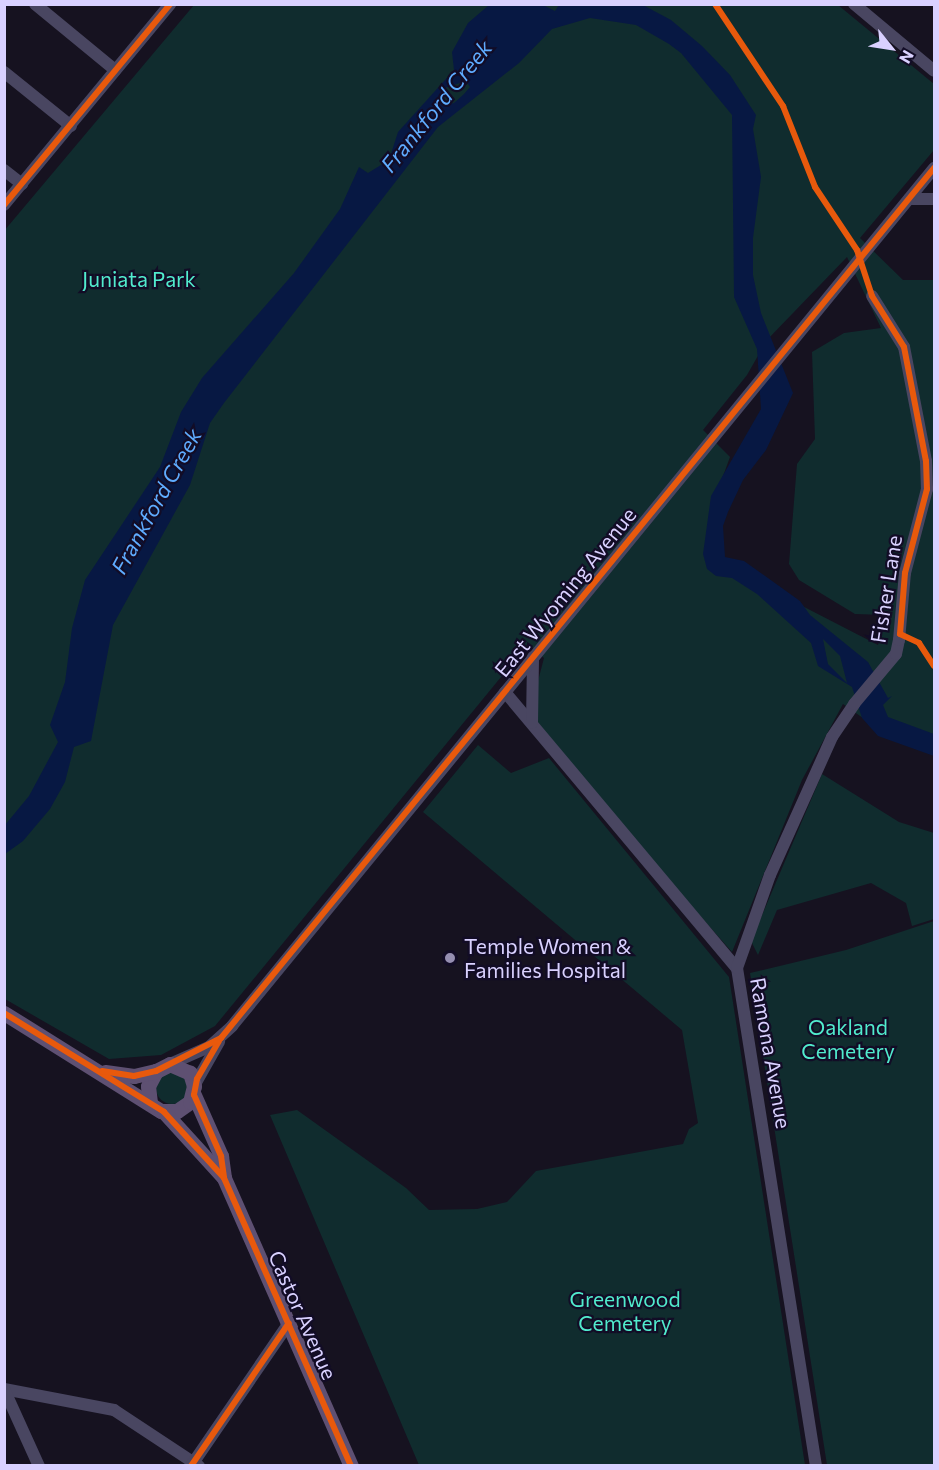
<!DOCTYPE html>
<html>
<head>
<meta charset="utf-8">
<style>
  body { margin:0 }
  #map { position:relative; width:939px; height:1470px; overflow:hidden; background:#161220; font-family:Commissioner,sans-serif }
  div>[style] { position:absolute }
  .green>* { inset:0; background:#102c2e }
  .round { border-radius:50% }
  .water>* { inset:0; background:#071843 }
  .minor>* { height:12px; margin:-6px; padding:0 6px; transform-origin:6px; border-radius:6px; background:#494661 }
  .major>* { height:15px; margin:-7.5px; padding:0 7.5px; transform-origin:7.5px; border-radius:7.5px; background:#5e5072 }
  .cycleway>* { height:6px; margin:-3px; padding:0 3px; transform-origin:3px; border-radius:3px; background:#e8590c }
  .dots>* { width:16px; height:16px; translate:-50% -50%; box-sizing:border-box; border:3px solid #120c26; border-radius:50% }
  span { translate:-50% -50%; white-space:nowrap; text-align:center; line-height:1.15; -webkit-text-stroke:4.5px #120c26; paint-order:stroke }
  .park-label { font-size:21px; color:#51ebcd }
  .street-label { font-size:21px; color:#d9d1ff }
  .poi-label { font-size:21px; color:#d9d1ff }
  .left { translate:0 -50%; text-align:left }
  .water-label { font-size:22px; color:#5facff; font-style:italic }
  .frame { position:absolute; inset:0; border:6px solid #d9d1ff; pointer-events:none }
  .north { position:absolute; left:861px; top:18px; width:60px; height:60px; -webkit-text-stroke:4px #120c26; paint-order:stroke; rotate:120deg; font-size:16px; font-weight:700; line-height:24px; text-align:center; color:#d9d1ff }
  .north::after { content:''; display:block; margin:auto; width:21px; height:27px; background:#d9d1ff; clip-path:polygon(50% 0,100% 100%,50% 72%,0 100%) }
</style>
</head>
<body>
<div id="map">
  <div class="green">
    <i style="clip-path:polygon(evenodd,194px 5px,838px 5px,934px 84px,934px 150px,860px 238px,903px 280px,934px 280px,934px 749px,880px 730px,843px 704px,802px 780px,732px 952px,624px 830px,535px 719px,533px 700px,544px 658px,528px 644px,215px 1026px,161px 1055px,109px 1059px,5px 999px,4px 231px,194px 5px,847px 257px,881px 328px,844px 333px,812px 352px,815px 439px,797px 464px,789px 564px,799px 580px,855px 614px,886px 615px,878px 645px,721px 564px,718px 490px,730px 457px,703px 430px,747px 375px,767px 340px,847px 257px)"></i>
    <i style="clip-path:polygon(478px 745px,511px 773px,549px 758px,729px 977px,805px 1465px,419px 1465px,270px 1115px,297px 1110px,406px 1188px,429px 1210px,477px 1209px,507px 1202px,536px 1171px,683px 1144px,689px 1129px,698px 1123px,682px 1030px,423px 812px)"></i>
    <i style="clip-path:polygon(822px 774px,899px 822px,934px 833px,934px 919px,912px 926px,906px 903px,871px 883px,777px 910px,758px 955px,751px 941px)"></i>
    <i style="clip-path:polygon(934px 921px,934px 1465px,827px 1465px,750px 973px,846px 950px)"></i>
    <i class="round" style="left:156px;top:1072px;width:32px;height:32px"></i>
  </div>
  <div class="water">
    <i style="clip-path:polygon(evenodd,641px 4px,671px 20px,702px 46px,730px 75px,756px 115px,753px 129px,761px 177px,753px 238px,753px 275px,761px 313px,793px 393px,766px 450px,743px 480px,728px 512px,723px 526px,725px 557px,744px 561px,800px 601px,810px 615px,868px 662px,888px 698px,892px 696px,883px 705px,888px 717px,934px 734px,934px 756px,878px 736px,862px 718px,852px 687px,818px 666px,811px 643px,757px 594px,732px 578px,716px 576px,707px 569px,703px 554px,711px 496px,761px 409px,757px 349px,734px 297px,732px 115px,681px 53px,669px 44px,636px 25px,590px 18px,552px 29px,519px 63px,438px 127px,224px 403px,210px 423px,190px 485px,113px 625px,91px 741px,74px 747px,65px 782px,50px 809px,23px 841px,5px 854px,5px 825px,29px 796px,58px 742px,50px 725px,65px 682px,72px 628px,85px 580px,160px 467px,181px 412px,202px 378px,294px 273px,340px 209px,359px 167px,368px 173px,389px 160px,398px 132px,454px 70px,452px 52px,468px 23px,489px 5px,543px 5px,555px 11px,559px 5px,641px 4px,466px 81px,470px 87px,464px 94px,454px 103px,442px 106px,445px 88px,466px 81px,641px 4px,823px 639px,840px 656px,847px 683px,828px 664px,823px 639px)"></i>
  </div>
  <div class="minor">
    <i style="left:35px;top:4px;width:104px;rotate:39.5deg"></i>
    <i style="left:854px;top:4px;width:104px;rotate:39.9deg"></i>
    <i style="left:4px;top:72px;width:86px;rotate:38.9deg"></i>
    <i style="left:4px;top:170px;width:23px;rotate:38deg"></i>
    <i style="left:909px;top:199px;width:25px"></i>
    <i style="left:4px;top:205px;width:261px;rotate:-50.4deg"></i>
    <i style="left:505px;top:692px;width:361px;rotate:50deg"></i>
    <i style="left:737px;top:968px;width:504px;rotate:80.99deg"></i>
    <i style="left:532px;top:723px;width:66px;rotate:-89.1deg"></i>
    <i style="left:737px;top:968px;width:99px;rotate:-70.5deg"></i>
    <i style="left:770px;top:875px;width:151px;rotate:-65.8deg"></i>
    <i style="left:832px;top:737px;width:40px;rotate:-56deg"></i>
    <i style="left:854px;top:704px;width:65px;rotate:-50deg"></i>
    <i style="left:896px;top:654px;width:14px;rotate:-78deg"></i>
    <i style="left:899px;top:640px;width:67px;rotate:-84.9deg"></i>
    <i style="left:905px;top:573px;width:87px;rotate:-75.3deg"></i>
    <i style="left:927px;top:489px;width:28px;rotate:-92deg"></i>
    <i style="left:926px;top:461px;width:116px;rotate:-100.9deg"></i>
    <i style="left:904px;top:347px;width:60px;rotate:-122.1deg"></i>
    <i style="left:170px;top:1064px;width:43px;rotate:-23.6deg"></i>
    <i style="left:209px;top:1047px;width:31px;rotate:-42deg"></i>
    <i style="left:232px;top:1026px;width:1109px;rotate:-50.71deg"></i>
    <i style="left:194px;top:1086px;width:51px;rotate:-60.4deg"></i>
    <i style="left:4px;top:1389px;width:112px;rotate:10.8deg"></i>
    <i style="left:114px;top:1410px;width:102px;rotate:33.4deg"></i>
    <i style="left:4px;top:1389px;width:85px;rotate:65.6deg"></i>
    <i style="left:191px;top:1466px;width:173px;rotate:-55.6deg"></i>
  </div>
  <div class="major">
    <i style="left:4px;top:1013px;width:185px;rotate:32deg"></i>
    <i style="left:161px;top:1111px;width:16px"></i>
    <i style="left:177px;top:1111px;width:16px;rotate:-35deg"></i>
    <i style="left:190px;top:1102px;width:16px;rotate:-76deg"></i>
    <i style="left:194px;top:1086px;width:14px;rotate:-107deg"></i>
    <i style="left:190px;top:1073px;width:22px;rotate:-156deg"></i>
    <i style="left:170px;top:1064px;width:16px;rotate:153deg"></i>
    <i style="left:156px;top:1071px;width:17px;rotate:118deg"></i>
    <i style="left:148px;top:1086px;width:16px;rotate:83deg"></i>
    <i style="left:105px;top:1072px;width:29px;rotate:8deg"></i>
    <i style="left:134px;top:1076px;width:23px;rotate:-13deg"></i>
    <i style="left:194px;top:1095px;width:67px;rotate:66.1deg"></i>
    <i style="left:221px;top:1156px;width:22px;rotate:82deg"></i>
    <i style="left:164px;top:1112px;width:89px;rotate:47.7deg"></i>
    <i style="left:224px;top:1178px;width:315px;rotate:66.2deg"></i>
  </div>
  <div class="cycleway">
    <i style="left:715px;top:4px;width:123px;rotate:56.3deg"></i>
    <i style="left:783px;top:106px;width:87px;rotate:68.4deg"></i>
    <i style="left:815px;top:187px;width:76px;rotate:56.3deg"></i>
    <i style="left:857px;top:250px;width:48px;rotate:71.9deg"></i>
    <i style="left:872px;top:296px;width:60px;rotate:57.9deg"></i>
    <i style="left:904px;top:347px;width:116px;rotate:79.1deg"></i>
    <i style="left:926px;top:461px;width:28px;rotate:88deg"></i>
    <i style="left:927px;top:489px;width:87px;rotate:104.7deg"></i>
    <i style="left:905px;top:573px;width:61px;rotate:94.7deg"></i>
    <i style="left:900px;top:634px;width:21px;rotate:25deg"></i>
    <i style="left:919px;top:643px;width:27px;rotate:57deg"></i>
    <i style="left:4px;top:205px;width:261px;rotate:-50.4deg"></i>
    <i style="left:4px;top:1013px;width:188px;rotate:31.7deg"></i>
    <i style="left:164px;top:1112px;width:89px;rotate:47.7deg"></i>
    <i style="left:224px;top:1178px;width:315px;rotate:66.2deg"></i>
    <i style="left:219px;top:1041px;width:44px;rotate:120.1deg"></i>
    <i style="left:197px;top:1079px;width:16px;rotate:101deg"></i>
    <i style="left:194px;top:1095px;width:67px;rotate:66.1deg"></i>
    <i style="left:221px;top:1156px;width:22px;rotate:82deg"></i>
    <i style="left:102px;top:1071px;width:32px;rotate:9deg"></i>
    <i style="left:134px;top:1076px;width:23px;rotate:-13deg"></i>
    <i style="left:156px;top:1071px;width:73px;rotate:-26.9deg"></i>
    <i style="left:221px;top:1038px;width:1125px;rotate:-50.66deg"></i>
    <i style="left:191px;top:1466px;width:173px;rotate:-55.6deg"></i>
  </div>
  <div class="dots">
    <i style="left:450px;top:958px;background:#958eb1"></i>
  </div>
  <div class="park-label">
    <span style="left:139px;top:279px">Juniata Park</span>
    <span style="left:848px;top:1039px">Oakland<br>Cemetery</span>
    <span style="left:625px;top:1311px">Greenwood<br>Cemetery</span>
  </div>
  <div class="street-label">
    <span style="left:886px;top:589px;rotate:-81deg">Fisher Lane</span>
    <span style="left:565px;top:592px;rotate:-51deg">East Wyoming Avenue</span>
    <span style="left:771px;top:1053px;rotate:80deg">Ramona Avenue</span>
    <span style="left:303px;top:1315px;rotate:66deg">Castor Avenue</span>
  </div>
  <div class="poi-label">
    <span class="left" style="left:464px;top:958px">Temple Women &amp;<br>Families Hospital</span>
  </div>
  <div class="water-label">
    <span style="left:436px;top:106px;rotate:-51deg">Frankford Creek</span>
    <span style="left:156px;top:501px;rotate:-61deg">Frankford Creek</span>
  </div>
  <div class="frame"></div>
  <div class="north">N</div>
</div>
</body>
</html>
